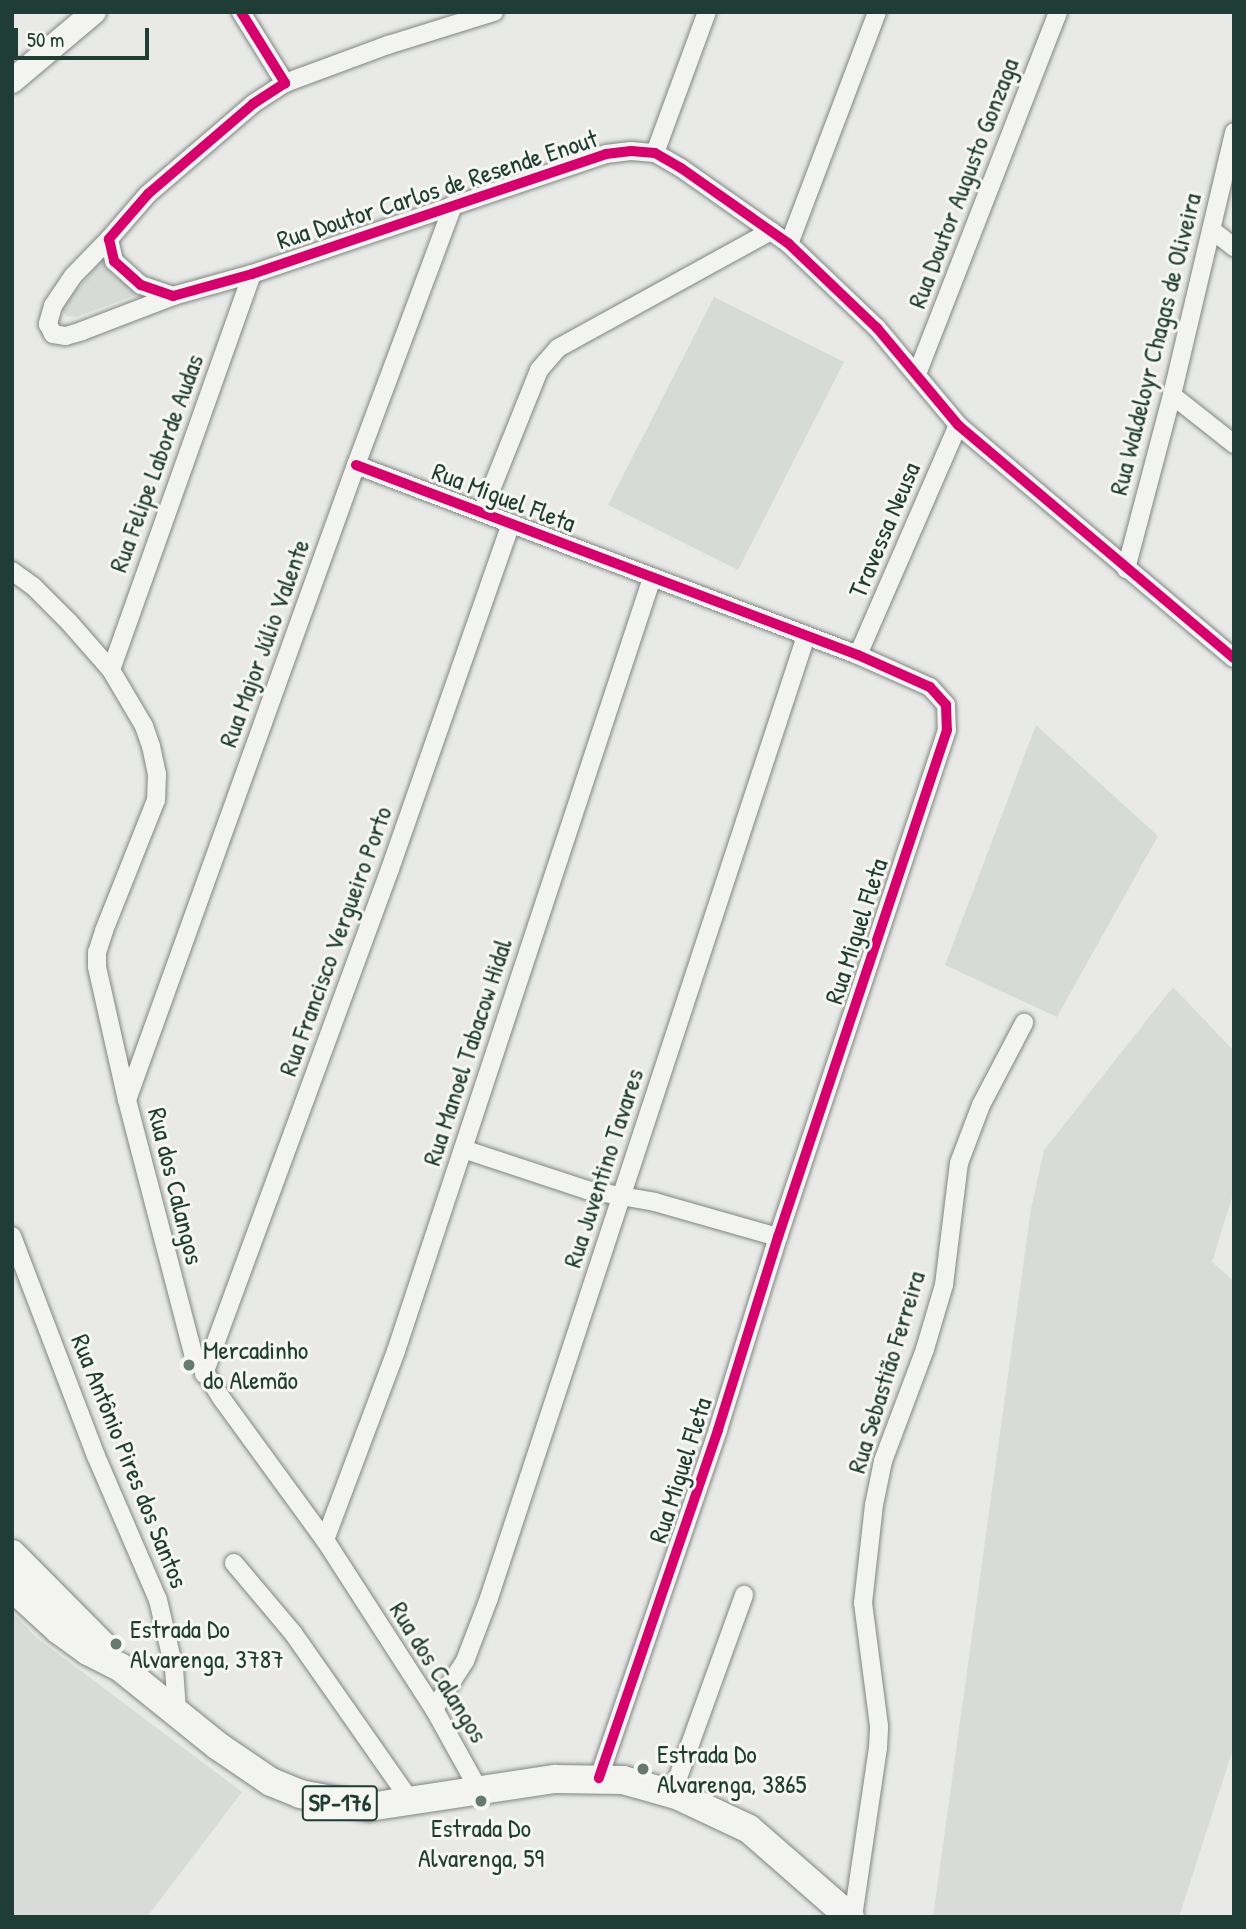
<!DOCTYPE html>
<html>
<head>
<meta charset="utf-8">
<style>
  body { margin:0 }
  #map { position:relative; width:1246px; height:1929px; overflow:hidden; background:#e9eae8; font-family:"Patrick Hand",sans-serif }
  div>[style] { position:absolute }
  .built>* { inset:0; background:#d8dbd8 }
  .green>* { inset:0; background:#d6dbd7 }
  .roads { filter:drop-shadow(0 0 2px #7f8583) drop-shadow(0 0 2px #7f8583) }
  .street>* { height:18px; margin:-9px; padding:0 9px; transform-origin:9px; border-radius:9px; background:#f3f3f1 }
  .secondary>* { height:24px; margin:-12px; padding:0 12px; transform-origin:12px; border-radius:12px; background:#f3f3f1 }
  .primary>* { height:28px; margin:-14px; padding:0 14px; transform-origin:14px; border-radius:14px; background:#f3f3f1 }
  .cycleway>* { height:10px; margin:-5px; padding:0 5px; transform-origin:5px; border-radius:5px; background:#d6006c }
  .dots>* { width:19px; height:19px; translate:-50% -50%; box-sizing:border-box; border:4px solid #f6f6f2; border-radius:50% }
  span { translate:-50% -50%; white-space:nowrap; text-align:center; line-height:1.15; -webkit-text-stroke:6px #f6f6f2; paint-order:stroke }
  .shield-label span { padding:2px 5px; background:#f6f6f2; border:2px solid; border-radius:5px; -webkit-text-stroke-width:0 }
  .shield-label { font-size:24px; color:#1f3d34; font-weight:700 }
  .street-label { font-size:26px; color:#1f3d34 }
  .poi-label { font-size:26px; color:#1f3d34 }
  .left { translate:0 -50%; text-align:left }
  .frame { position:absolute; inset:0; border:14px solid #1f3d34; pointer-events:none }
  .scale { position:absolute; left:14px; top:28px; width:135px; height:32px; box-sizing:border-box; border:4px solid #1f3d34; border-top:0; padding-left:9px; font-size:21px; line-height:24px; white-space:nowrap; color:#1f3d34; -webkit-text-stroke:5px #f6f6f2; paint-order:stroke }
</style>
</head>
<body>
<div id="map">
  <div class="built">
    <i style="clip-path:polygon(1173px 987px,1234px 1051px,1234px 1191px,1212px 1262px,1234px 1281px,1234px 1746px,1179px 1917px,933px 1917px,1031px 1209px,1044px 1150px)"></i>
    <i style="clip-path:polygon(12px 1612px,37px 1638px,242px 1792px,147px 1917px,12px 1917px)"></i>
  </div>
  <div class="green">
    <i style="clip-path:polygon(104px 258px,111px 274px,141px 293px,76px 317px,66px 316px,63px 310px,68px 300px)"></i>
    <i style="clip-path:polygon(714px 297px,844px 362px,738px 570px,608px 505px)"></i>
    <i style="clip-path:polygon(1036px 725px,1158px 836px,1057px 1017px,945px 965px)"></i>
  </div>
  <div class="roads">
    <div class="street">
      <i style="left:241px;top:12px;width:84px;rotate:58.2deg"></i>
      <i style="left:285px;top:83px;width:38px;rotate:147deg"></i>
      <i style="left:253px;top:104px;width:138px;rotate:139.4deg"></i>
      <i style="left:148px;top:194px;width:60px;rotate:130.9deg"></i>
      <i style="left:109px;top:239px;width:23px;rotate:77deg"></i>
      <i style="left:114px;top:261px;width:36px;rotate:42deg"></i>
      <i style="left:141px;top:285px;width:34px;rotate:19deg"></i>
      <i style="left:173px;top:296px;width:82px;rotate:-15.6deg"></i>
      <i style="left:252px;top:274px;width:374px;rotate:-18.7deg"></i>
      <i style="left:606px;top:154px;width:25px;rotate:-7deg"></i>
      <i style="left:631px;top:151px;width:24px;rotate:5deg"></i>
      <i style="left:655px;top:153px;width:30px;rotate:30deg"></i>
      <i style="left:681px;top:168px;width:132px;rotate:35.1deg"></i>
      <i style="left:789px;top:244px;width:122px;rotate:43.7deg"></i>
      <i style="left:877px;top:328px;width:126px;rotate:50.1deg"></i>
      <i style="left:958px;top:425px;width:361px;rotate:40.2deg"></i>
      <i style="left:285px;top:83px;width:110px;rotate:-20.3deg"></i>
      <i style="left:388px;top:45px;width:111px;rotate:-17.3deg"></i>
      <i style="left:655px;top:153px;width:150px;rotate:-69.8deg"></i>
      <i style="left:1212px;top:230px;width:28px;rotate:38deg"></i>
      <i style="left:109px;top:239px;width:52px;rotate:134.2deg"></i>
      <i style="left:73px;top:276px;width:36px;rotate:124deg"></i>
      <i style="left:53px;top:306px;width:19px;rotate:106deg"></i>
      <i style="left:48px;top:324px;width:11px;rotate:63deg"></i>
      <i style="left:53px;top:334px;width:13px;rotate:9deg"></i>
      <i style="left:66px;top:336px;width:17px;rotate:-17deg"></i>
      <i style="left:82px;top:331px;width:97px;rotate:-21deg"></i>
      <i style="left:789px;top:244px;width:248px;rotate:-69.2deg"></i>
      <i style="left:917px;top:374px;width:388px;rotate:-68.7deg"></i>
      <i style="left:1172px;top:395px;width:79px;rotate:38.3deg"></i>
      <i style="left:356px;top:465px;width:537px;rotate:20.73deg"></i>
      <i style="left:858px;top:655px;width:79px;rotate:24deg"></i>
      <i style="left:930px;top:687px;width:24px;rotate:48deg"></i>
      <i style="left:946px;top:705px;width:25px;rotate:88deg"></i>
      <i style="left:947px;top:730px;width:534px;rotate:108.43deg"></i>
      <i style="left:778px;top:1237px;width:202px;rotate:107.3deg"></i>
      <i style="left:718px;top:1430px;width:368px;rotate:108.9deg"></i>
      <i style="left:482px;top:512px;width:153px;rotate:-68.1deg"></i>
      <i style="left:539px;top:370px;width:29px;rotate:-49deg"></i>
      <i style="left:558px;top:348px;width:243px;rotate:-28.8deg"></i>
      <i style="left:1126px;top:569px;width:180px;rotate:-75.2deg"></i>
      <i style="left:1172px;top:395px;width:270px;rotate:-76.7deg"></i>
      <i style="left:12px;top:571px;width:26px;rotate:36deg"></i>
      <i style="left:33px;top:586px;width:51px;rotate:45deg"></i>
      <i style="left:69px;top:622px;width:64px;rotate:48.8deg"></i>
      <i style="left:111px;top:670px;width:65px;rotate:59.5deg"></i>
      <i style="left:144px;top:726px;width:21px;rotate:71deg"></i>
      <i style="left:151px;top:746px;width:29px;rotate:78deg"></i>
      <i style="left:157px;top:774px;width:26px;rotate:92deg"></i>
      <i style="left:156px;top:800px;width:141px;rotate:111.7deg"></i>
      <i style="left:104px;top:931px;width:22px;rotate:108deg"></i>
      <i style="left:97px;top:952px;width:15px;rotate:90deg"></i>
      <i style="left:97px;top:967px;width:136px;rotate:77.3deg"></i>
      <i style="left:127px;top:1100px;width:261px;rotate:75.4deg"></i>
      <i style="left:193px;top:1353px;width:54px;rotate:57.8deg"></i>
      <i style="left:222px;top:1399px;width:175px;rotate:53.9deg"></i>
      <i style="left:325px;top:1540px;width:201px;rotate:57.2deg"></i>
      <i style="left:434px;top:1709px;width:95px;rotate:61deg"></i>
      <i style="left:858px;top:655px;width:251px;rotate:-66.5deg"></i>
      <i style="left:111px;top:670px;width:420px;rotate:-70.4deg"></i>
      <i style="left:127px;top:1100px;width:675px;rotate:-70.17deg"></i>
      <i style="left:356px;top:465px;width:278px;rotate:-69.5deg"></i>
      <i style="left:463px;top:1149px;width:131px;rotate:18.3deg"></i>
      <i style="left:587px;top:1190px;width:69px;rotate:10deg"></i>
      <i style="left:655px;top:1202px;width:128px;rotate:15.9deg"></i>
      <i style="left:12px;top:1236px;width:235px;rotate:69.1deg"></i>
      <i style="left:96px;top:1456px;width:157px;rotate:66.7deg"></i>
      <i style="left:158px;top:1600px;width:70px;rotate:76.8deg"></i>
      <i style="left:174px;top:1668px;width:43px;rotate:86deg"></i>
      <i style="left:204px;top:1374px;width:538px;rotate:-69.78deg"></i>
      <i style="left:390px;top:869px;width:366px;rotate:-70.7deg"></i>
      <i style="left:325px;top:1540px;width:202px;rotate:-69.4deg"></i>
      <i style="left:396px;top:1351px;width:814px;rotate:-71.68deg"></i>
      <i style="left:234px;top:1563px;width:92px;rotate:49.9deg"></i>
      <i style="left:293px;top:1633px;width:208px;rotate:55deg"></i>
      <i style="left:434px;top:1709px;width:57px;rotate:-57.1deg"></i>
      <i style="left:465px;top:1661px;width:67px;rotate:-69.1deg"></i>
      <i style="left:489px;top:1598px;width:1013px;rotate:-71.76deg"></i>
      <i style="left:672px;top:1794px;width:212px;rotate:-70.1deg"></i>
      <i style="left:853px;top:1917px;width:171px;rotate:-81.6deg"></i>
      <i style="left:878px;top:1748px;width:22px;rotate:-87deg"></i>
      <i style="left:879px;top:1726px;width:124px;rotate:-97.4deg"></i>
      <i style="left:863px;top:1603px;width:99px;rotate:-83.6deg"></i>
      <i style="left:874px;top:1505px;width:45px;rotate:-78.4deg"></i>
      <i style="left:883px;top:1461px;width:120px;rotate:-69.4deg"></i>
      <i style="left:925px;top:1349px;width:67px;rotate:-73.5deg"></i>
      <i style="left:944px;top:1285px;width:123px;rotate:-83deg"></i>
      <i style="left:959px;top:1163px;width:62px;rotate:-69.2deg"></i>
      <i style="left:981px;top:1105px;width:93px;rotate:-62.3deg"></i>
    </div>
    <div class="secondary">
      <i style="left:12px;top:81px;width:107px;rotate:-40.1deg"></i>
    </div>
    <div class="primary">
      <i style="left:12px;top:1554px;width:129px;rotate:45.3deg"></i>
      <i style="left:12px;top:1587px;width:64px;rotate:42.5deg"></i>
      <i style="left:59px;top:1630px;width:36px;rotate:36deg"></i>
      <i style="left:88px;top:1651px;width:36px;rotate:27deg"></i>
      <i style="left:120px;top:1667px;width:126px;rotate:38.9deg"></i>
      <i style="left:218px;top:1746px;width:64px;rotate:34.2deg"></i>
      <i style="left:271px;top:1782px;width:31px;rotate:22deg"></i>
      <i style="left:300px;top:1794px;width:70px;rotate:10.7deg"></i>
      <i style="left:369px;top:1807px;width:188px;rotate:-8.6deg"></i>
      <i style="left:555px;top:1779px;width:68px;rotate:0.8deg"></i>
      <i style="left:623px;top:1780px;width:58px;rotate:15.9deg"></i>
      <i style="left:679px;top:1796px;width:77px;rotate:25.2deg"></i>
      <i style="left:749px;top:1829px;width:134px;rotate:41.1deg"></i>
    </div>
  </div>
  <div class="cycleway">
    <i style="left:241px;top:12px;width:84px;rotate:58.2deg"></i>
    <i style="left:285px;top:83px;width:38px;rotate:147deg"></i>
    <i style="left:253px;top:104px;width:138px;rotate:139.4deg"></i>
    <i style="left:148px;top:194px;width:60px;rotate:130.9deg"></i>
    <i style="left:109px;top:239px;width:23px;rotate:77deg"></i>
    <i style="left:114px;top:261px;width:36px;rotate:42deg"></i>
    <i style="left:141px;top:285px;width:34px;rotate:19deg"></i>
    <i style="left:173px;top:296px;width:82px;rotate:-15.6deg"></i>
    <i style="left:252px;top:274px;width:374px;rotate:-18.7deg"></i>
    <i style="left:606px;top:154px;width:25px;rotate:-7deg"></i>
    <i style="left:631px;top:151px;width:24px;rotate:5deg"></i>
    <i style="left:655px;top:153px;width:30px;rotate:30deg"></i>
    <i style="left:681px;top:168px;width:132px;rotate:35.1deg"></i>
    <i style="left:789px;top:244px;width:122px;rotate:43.7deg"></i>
    <i style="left:877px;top:328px;width:126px;rotate:50.1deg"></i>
    <i style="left:958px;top:425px;width:361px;rotate:40.2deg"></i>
    <i style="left:356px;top:465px;width:537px;rotate:20.73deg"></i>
    <i style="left:858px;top:655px;width:79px;rotate:24deg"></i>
    <i style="left:930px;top:687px;width:24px;rotate:48deg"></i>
    <i style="left:946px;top:705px;width:25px;rotate:88deg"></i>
    <i style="left:947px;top:730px;width:534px;rotate:108.43deg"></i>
    <i style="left:778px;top:1237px;width:202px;rotate:107.3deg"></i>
    <i style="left:718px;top:1430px;width:368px;rotate:108.9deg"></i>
  </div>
  <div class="dots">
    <i style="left:189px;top:1365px;background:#667a73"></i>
    <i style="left:116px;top:1644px;background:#667a73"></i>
    <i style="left:643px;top:1769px;background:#667a73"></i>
    <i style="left:481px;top:1801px;background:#667a73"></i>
  </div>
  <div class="shield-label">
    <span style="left:340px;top:1803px">SP-176</span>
  </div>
  <div class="street-label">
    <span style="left:963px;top:183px;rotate:-69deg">Rua Doutor Augusto Gonzaga</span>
    <span style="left:437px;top:189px;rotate:-18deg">Rua Doutor Carlos de Resende Enout</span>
    <span style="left:1155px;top:344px;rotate:-76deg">Rua Waldeloyr Chagas de Oliveira</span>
    <span style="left:156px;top:463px;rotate:-70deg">Rua Felipe Laborde Audas</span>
    <span style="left:504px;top:497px;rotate:21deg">Rua Miguel Fleta</span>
    <span style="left:884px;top:530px;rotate:-67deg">Travessa Neusa</span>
    <span style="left:264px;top:643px;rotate:-70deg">Rua Major Júlio Valente</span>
    <span style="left:856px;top:931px;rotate:-72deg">Rua Miguel Fleta</span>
    <span style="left:335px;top:941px;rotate:-70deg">Rua Francisco Vergueiro Porto</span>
    <span style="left:467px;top:1052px;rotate:-72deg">Rua Manoel Tabacow Hidal</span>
    <span style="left:603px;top:1168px;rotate:-72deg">Rua Juventino Tavares</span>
    <span style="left:176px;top:1186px;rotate:76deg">Rua dos Calangos</span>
    <span style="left:886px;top:1372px;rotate:-73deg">Rua Sebastião Ferreira</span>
    <span style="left:130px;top:1461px;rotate:68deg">Rua Antônio Pires dos Santos</span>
    <span style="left:680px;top:1470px;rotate:-72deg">Rua Miguel Fleta</span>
    <span style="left:439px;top:1672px;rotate:58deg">Rua dos Calangos</span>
  </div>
  <div class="poi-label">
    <span class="left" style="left:203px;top:1365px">Mercadinho<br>do Alemão</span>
    <span class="left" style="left:130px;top:1644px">Estrada Do<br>Alvarenga, 3787</span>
    <span class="left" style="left:657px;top:1769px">Estrada Do<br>Alvarenga, 3865</span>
    <span style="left:481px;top:1843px">Estrada Do<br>Alvarenga, 59</span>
  </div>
  <div class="frame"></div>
  <div class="scale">50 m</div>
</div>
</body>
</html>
